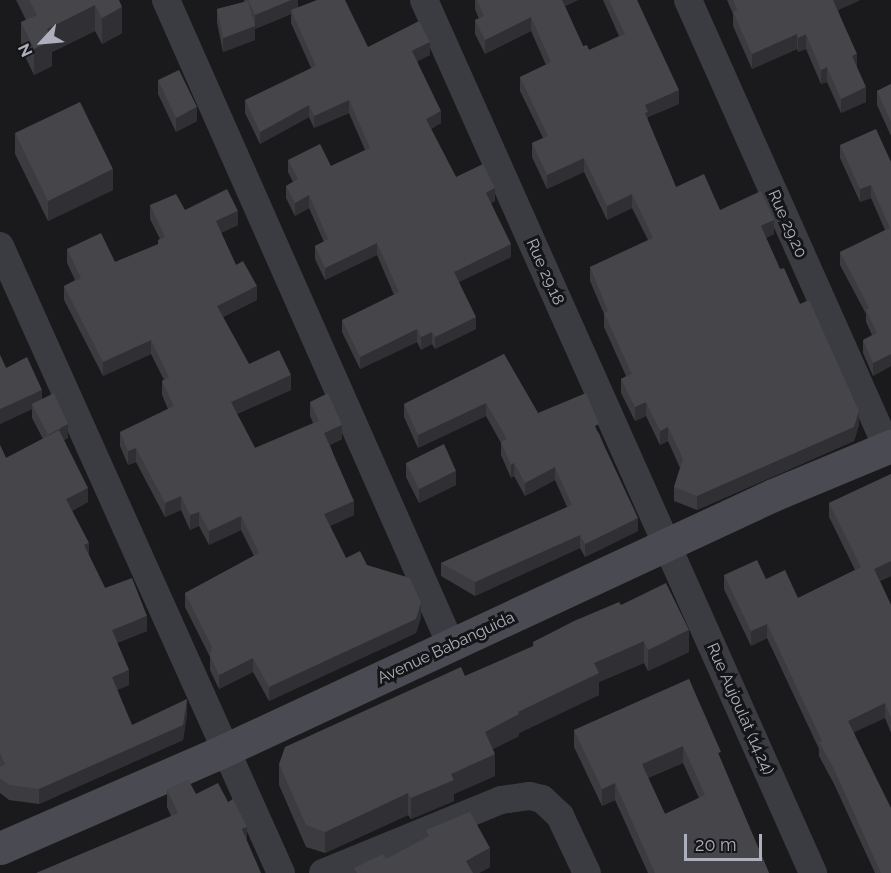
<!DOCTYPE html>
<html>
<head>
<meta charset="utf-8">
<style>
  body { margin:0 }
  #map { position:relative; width:891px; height:873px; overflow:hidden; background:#1a1a1d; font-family:Raleway,sans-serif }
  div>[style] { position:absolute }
  .street>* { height:28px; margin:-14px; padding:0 14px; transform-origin:14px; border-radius:14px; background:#3b3c42 }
  .secondary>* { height:33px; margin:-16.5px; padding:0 16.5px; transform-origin:16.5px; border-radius:16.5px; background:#494a52 }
  .wall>* { inset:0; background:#3b3b40 }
  .shaded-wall>* { inset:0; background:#303034 }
  .building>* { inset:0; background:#45454a }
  span { translate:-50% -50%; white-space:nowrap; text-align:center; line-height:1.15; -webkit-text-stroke:6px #151518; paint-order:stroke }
  .street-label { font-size:16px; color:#adb0bc }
  .north { position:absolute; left:12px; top:12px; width:60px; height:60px; -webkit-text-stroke:4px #151518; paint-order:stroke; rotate:244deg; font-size:16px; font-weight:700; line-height:24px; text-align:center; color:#adb0bc }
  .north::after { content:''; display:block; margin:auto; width:21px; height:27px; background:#adb0bc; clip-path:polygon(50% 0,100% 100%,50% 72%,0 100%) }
  .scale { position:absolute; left:684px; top:834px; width:78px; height:27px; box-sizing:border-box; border:3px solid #adb0bc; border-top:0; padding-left:8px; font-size:18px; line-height:21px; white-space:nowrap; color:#adb0bc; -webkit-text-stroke:4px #151518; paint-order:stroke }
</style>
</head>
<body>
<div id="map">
  <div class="street">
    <i style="left:166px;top:0;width:705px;rotate:66.16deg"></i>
    <i style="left:424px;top:0;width:956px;rotate:65.98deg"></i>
    <i style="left:688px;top:0;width:490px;rotate:66deg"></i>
    <i style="left:0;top:246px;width:687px;rotate:65.86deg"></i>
    <i style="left:323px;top:873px;width:192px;rotate:-22.3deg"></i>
    <i style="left:501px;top:800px;width:29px;rotate:-8deg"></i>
    <i style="left:530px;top:796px;width:12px;rotate:14deg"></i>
    <i style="left:542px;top:799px;width:25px;rotate:43deg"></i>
    <i style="left:560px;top:816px;width:63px;rotate:64.7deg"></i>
  </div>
  <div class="secondary">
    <i style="left:0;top:848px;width:245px;rotate:-23.5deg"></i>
    <i style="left:225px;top:750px;width:604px;rotate:-24.95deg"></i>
    <i style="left:773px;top:495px;width:128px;rotate:-22.6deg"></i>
  </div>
  <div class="wall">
    <i style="clip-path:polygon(16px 0,119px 0,122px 33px,102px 44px,95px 31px,52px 52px,52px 66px,34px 75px,21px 48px,21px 22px,26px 20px)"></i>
    <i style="clip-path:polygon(244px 0,298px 0,298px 7px,368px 47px,430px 55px,417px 61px,441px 123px,431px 129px,456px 177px,495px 201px,491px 203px,511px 257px,459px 282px,476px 329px,435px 349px,432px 344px,421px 350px,417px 342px,360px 369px,342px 332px,342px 320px,394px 295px,377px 255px,325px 280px,315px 259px,315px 246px,324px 242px,309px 208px,295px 216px,286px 198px,286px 186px,293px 182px,288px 172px,288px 160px,331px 166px,365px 150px,349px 113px,314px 128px,309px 117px,260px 144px,245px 113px,245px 100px,311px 68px,291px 23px,291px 14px,255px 29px,255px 28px,255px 40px,223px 52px,217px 23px,217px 9px,244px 2px)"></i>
    <i style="clip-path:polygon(475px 0,578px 0,565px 6px,583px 46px,589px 50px,619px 36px,603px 0,637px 0,679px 104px,648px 117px,648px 121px,676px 187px,720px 210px,774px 234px,766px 238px,780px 269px,800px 304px,859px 425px,854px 441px,697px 510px,674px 501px,674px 487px,680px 468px,668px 441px,660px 445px,646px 416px,635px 421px,621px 393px,621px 379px,626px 376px,604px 327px,604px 314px,590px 281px,590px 267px,648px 240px,632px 208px,607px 220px,584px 172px,547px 189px,532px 157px,532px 143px,543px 138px,520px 91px,520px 77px,546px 65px,531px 31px,485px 54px,475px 34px,475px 20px,479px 19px,475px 9px)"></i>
    <i style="clip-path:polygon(727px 0,860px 0,838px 10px,857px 67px,866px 102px,841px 113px,827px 82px,821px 84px,806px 49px,798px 52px,797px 49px,752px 69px,733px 26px,733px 14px)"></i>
    <i style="clip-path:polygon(158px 80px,197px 121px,176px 132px,158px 94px)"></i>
    <i style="clip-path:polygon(891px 84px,891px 136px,877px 105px,877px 91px)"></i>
    <i style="clip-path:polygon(15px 133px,113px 190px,48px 221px,15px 154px)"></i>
    <i style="clip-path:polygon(840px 145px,891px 162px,891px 366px,873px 376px,863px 353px,863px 340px,872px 335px,866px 322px,866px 314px,840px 265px,840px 252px,885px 230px,871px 198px,860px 202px,840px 158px)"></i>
    <i style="clip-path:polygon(150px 205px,185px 210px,238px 225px,221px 233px,236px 265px,257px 300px,223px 317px,249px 364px,291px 390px,237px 414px,255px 448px,313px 423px,310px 416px,310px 402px,342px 439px,330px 445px,354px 515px,330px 526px,346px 558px,367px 565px,421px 617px,416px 633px,269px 701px,253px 672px,219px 689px,210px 670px,210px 657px,185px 607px,185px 593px,254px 556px,241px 530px,209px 545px,199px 526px,190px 530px,181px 510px,165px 517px,136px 462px,128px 465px,120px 446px,120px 432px,168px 409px,162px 395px,162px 381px,164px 380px,151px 354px,103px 376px,64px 300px,64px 286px,75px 280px,67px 263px,67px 249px,115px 262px,158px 244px,158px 240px,160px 239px,150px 219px)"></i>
    <i style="clip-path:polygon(504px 354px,538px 413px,599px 433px,638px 531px,585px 557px,580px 548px,475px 596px,441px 576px,441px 563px,567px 507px,555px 480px,525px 496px,514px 476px,511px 478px,501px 455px,501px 443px,486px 416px,418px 448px,404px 417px,404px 404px)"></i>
    <i style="clip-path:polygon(0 355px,6px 368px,42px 399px,68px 438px,64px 440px,88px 502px,72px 511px,89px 555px,105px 588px,147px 631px,117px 643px,129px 685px,117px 690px,132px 725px,187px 714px,183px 740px,39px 804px,9px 800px,0 793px,0 445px,6px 458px,43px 439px,32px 418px,32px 409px,0 424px)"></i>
    <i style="clip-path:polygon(406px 463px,456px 485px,419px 503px,406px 477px)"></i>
    <i style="clip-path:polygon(891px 474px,891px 576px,880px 581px,891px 605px,891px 733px,885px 718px,854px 732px,891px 873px,875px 873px,834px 784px,819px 756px,819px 749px,767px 638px,751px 646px,724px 589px,724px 575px,766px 579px,798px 598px,855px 570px,829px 517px,829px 503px)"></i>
    <i style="clip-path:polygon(621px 605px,689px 652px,648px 671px,644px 663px,599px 682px,599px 695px,519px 733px,519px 736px,493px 749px,495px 776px,454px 794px,454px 801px,411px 819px,408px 815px,325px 853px,306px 847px,279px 785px,279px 764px,465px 676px,533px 646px,533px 642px)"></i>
    <i style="clip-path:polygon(evenodd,689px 679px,721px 760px,769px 873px,648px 873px,615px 800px,602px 806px,574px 747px,574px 730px,689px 679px,683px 763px,699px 798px,665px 814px,648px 778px,683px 763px)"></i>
    <i style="clip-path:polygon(167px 790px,196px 794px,247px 840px,171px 816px,167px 807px)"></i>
    <i style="clip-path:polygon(426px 830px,490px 867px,479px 873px,354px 873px,354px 868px,386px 859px,426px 838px)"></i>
  </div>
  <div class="shaded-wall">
    <i style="clip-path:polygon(291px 0,298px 0,298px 11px,291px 10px,291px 14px,255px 29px,255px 15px)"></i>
    <i style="clip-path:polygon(559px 0,578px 0,559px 9px)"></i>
    <i style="clip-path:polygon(832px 0,860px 0,832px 13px)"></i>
    <i style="clip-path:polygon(95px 5px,95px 31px,52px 52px,52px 66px,34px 75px,34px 49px,47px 29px)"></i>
    <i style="clip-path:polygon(122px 7px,122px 33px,102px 44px,102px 18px)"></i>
    <i style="clip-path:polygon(531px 17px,531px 31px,485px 54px,485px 40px)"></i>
    <i style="clip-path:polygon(255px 26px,255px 40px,223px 52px,223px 38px)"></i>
    <i style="clip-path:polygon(797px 34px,797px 49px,752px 69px,752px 54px)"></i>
    <i style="clip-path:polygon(806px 34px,806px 49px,798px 52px,798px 38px)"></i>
    <i style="clip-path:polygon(430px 42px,430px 55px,412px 64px,412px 51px)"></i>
    <i style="clip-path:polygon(857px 54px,857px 68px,852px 56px)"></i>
    <i style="clip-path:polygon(827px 67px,827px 82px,821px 84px,821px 70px)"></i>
    <i style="clip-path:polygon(866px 87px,866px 102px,841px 113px,841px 99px)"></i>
    <i style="clip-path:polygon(679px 90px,679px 104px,648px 117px,648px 126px,645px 127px,645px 105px)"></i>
    <i style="clip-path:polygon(349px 100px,349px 113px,314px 128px,314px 116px)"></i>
    <i style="clip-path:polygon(309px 105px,309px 117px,260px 144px,260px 132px)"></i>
    <i style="clip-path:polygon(197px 107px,197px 121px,176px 132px,176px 118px)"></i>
    <i style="clip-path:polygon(441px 111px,441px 123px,426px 131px,426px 119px)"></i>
    <i style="clip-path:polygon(584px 158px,584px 172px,547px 189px,547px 175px)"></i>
    <i style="clip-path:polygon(113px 169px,113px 190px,48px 221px,48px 201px)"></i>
    <i style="clip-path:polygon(871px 185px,871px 198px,860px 202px,860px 189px)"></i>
    <i style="clip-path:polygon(495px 188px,495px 201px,486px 206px,486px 193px)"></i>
    <i style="clip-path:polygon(632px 194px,632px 208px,607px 220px,607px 206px)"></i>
    <i style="clip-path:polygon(309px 195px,309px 208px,295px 216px,295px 203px)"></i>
    <i style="clip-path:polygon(238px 211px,238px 225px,216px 235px,216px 221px)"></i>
    <i style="clip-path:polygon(774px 220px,774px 234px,761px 240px,761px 226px)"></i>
    <i style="clip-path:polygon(377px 243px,377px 255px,325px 280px,325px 268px)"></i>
    <i style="clip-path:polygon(511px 244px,511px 257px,454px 284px,454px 272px)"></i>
    <i style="clip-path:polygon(257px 286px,257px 300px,217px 320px,217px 306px)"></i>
    <i style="clip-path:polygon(476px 317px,476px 329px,435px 349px,435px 337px)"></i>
    <i style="clip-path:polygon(417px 329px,417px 342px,360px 369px,360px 357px)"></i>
    <i style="clip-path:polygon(432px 332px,432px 344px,421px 350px,421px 337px)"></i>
    <i style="clip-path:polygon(151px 340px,151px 354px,103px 376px,103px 362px)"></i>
    <i style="clip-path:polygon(891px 354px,891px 366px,873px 376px,873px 363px)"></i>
    <i style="clip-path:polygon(291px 375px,291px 390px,231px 416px,231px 402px)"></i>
    <i style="clip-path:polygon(42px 390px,42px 405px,32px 404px,32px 409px,0 424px,0 409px)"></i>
    <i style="clip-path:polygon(646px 402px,646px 416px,635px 421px,635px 407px)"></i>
    <i style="clip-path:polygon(486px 403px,486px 416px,418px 448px,418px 435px)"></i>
    <i style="clip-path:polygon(859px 411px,859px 425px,854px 441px,697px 510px,697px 496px)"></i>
    <i style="clip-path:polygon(68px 424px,68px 438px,48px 448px,48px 435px)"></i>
    <i style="clip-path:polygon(342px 425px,342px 439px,324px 447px,324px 433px)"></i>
    <i style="clip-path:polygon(668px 427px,668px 441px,660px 445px,660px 431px)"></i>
    <i style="clip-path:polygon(136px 448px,136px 462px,128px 465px,128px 451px)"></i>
    <i style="clip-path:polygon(514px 463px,514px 476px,511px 478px,511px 465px)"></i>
    <i style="clip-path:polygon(555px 467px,555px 480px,525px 496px,525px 483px)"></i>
    <i style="clip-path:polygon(456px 471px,456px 485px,419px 503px,419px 489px)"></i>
    <i style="clip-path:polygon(88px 488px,88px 502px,66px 514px,66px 499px)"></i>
    <i style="clip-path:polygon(181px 496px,181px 510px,165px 517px,165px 503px)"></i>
    <i style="clip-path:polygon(354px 501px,354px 515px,324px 528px,324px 514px)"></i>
    <i style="clip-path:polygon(199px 512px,199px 526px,190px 530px,190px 515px)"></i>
    <i style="clip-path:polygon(241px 516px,241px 530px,209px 545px,209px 531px)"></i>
    <i style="clip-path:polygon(638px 518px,638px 531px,585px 557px,585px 544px)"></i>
    <i style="clip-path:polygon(580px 535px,580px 548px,475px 596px,475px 582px)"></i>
    <i style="clip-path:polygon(89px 543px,89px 558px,84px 545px)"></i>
    <i style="clip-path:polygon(891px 561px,891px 576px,874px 583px,874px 569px)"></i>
    <i style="clip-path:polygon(421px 603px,421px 617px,416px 633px,269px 701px,269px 687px)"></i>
    <i style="clip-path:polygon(147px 616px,147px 631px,112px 645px,112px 630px)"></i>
    <i style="clip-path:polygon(767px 624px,767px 638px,751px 646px,751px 631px)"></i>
    <i style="clip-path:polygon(689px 630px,689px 652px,648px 671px,648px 650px)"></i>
    <i style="clip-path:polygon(644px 641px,644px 663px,599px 682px,599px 695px,519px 733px,519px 736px,485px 753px,485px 732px,594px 663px)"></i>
    <i style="clip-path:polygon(253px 658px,253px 672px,219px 689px,219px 675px)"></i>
    <i style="clip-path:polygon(129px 670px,129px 685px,112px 692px,112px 677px)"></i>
    <i style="clip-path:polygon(187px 699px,187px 714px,183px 740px,39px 804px,39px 789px)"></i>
    <i style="clip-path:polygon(885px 703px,885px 718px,848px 735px,848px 721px)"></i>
    <i style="clip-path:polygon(683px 746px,683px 763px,642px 780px,642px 764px)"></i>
    <i style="clip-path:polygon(495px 754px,495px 776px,454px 794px,454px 801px,411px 819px,411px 798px,451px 774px)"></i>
    <i style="clip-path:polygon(615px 783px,615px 800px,602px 806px,602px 789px)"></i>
    <i style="clip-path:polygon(408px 793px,408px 815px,325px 853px,325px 832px)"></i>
    <i style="clip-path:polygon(247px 827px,247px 844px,242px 829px)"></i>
    <i style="clip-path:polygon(490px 848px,490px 867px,479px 873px,466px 873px,466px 861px)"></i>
  </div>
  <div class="building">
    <i style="clip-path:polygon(29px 0,119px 0,122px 7px,102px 18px,95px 5px,47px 29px,52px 40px,34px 49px,21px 22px,37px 15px)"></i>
    <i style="clip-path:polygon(248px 0,291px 0,255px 15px)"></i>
    <i style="clip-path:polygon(317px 0,345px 0,368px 47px,419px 21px,430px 42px,412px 51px,441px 111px,426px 119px,456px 177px,483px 164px,495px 188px,486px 193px,511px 244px,454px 272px,476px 317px,435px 337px,432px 332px,421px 337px,417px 329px,360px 357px,342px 320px,399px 292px,377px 243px,325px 268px,315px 246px,328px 239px,309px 195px,295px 203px,286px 186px,298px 179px,288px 160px,320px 144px,331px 166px,370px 148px,349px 100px,314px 116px,309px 105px,260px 132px,245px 100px,316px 66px,291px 10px)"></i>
    <i style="clip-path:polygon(477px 0,562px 0,583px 46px,587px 45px,589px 50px,625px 34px,609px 0,637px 0,679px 90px,645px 105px,648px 112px,645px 113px,676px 187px,704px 174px,720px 210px,761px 191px,774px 220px,761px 226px,780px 269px,784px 268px,800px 304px,809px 300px,859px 411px,854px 427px,697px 496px,674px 487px,683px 459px,668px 427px,660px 431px,646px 402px,635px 407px,621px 379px,632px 374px,604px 313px,608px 311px,590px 267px,653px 238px,632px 194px,607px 206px,584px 158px,547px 175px,532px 143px,548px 136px,520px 77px,551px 62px,531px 17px,485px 40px,475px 20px,484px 16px)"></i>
    <i style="clip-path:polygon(733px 0,833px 0,857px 54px,852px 56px,866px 87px,841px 99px,827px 67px,821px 70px,806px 34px,798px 38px,797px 34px,752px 54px,733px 12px,737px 10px)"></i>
    <i style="clip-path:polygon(248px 1px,255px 26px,223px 38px,217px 9px)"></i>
    <i style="clip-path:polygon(179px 70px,197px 107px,176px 118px,158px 80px)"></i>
    <i style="clip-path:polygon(891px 84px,891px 122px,877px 91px)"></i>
    <i style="clip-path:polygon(80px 102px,113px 169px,48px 201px,15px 133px)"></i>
    <i style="clip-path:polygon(876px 129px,891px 162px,891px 354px,873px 363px,863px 340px,877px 333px,866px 310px,869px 308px,840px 252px,890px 228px,871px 185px,860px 189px,840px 145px)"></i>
    <i style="clip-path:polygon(227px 189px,238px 211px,216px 221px,236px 265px,243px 261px,257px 286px,217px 306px,249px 364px,279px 350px,291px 375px,231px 402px,255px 448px,319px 421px,310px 402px,328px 393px,342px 425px,324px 433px,354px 501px,324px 514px,346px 558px,360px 551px,367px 565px,410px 578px,421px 603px,416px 619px,269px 687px,253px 658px,219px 675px,210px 656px,212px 647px,185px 593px,259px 553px,241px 516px,209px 531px,199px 512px,190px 515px,181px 496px,165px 503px,136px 448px,128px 451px,120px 432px,174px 406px,162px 381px,169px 377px,151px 340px,103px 362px,64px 286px,81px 278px,67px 249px,101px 233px,115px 262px,159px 244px,158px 240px,165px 237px,150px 205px,176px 194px,185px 210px)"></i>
    <i style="clip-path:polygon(504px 354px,538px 413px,586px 393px,599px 424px,595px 426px,638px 518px,585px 544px,580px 535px,475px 582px,441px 563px,572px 505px,555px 467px,525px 483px,514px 463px,511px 465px,501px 442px,507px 439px,486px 403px,418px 435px,404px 404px)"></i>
    <i style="clip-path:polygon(0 355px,6px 368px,27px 357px,42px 390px,0 409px)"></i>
    <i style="clip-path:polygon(54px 393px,68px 424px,48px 435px,32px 404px)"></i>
    <i style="clip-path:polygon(59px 430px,88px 488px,66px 499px,89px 543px,84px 545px,105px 588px,132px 578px,147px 616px,112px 630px,129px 670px,112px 677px,132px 725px,187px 699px,183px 725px,39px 789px,9px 785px,0 778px,0 767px,5px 764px,0 753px,0 445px,6px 458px)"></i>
    <i style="clip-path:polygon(444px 444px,456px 471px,419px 489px,406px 463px)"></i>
    <i style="clip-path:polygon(891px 474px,891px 561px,874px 569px,891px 605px,891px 718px,885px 703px,848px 721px,891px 808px,891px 873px,881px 873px,834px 769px,819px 742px,822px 741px,767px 624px,751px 631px,724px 575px,757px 560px,766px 579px,785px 570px,798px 598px,861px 567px,829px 503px)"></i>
    <i style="clip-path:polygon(666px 583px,689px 630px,648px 650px,644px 641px,594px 663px,599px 673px,518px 712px,519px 714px,485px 732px,495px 754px,451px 774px,454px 780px,411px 798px,408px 793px,325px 832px,306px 825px,279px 764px,285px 747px,461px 667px,465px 676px,534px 646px,533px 642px,574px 621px,619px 602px,621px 605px)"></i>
    <i style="clip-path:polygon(evenodd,689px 679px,721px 752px,718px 753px,769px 873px,655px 873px,615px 783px,602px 789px,574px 730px,689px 679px,683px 746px,705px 795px,665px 814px,642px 764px,683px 746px)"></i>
    <i style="clip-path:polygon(188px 779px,196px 794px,218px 783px,228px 802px,233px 799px,247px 827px,242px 829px,261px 873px,36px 873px,178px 813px,167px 790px)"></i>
    <i style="clip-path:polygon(470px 812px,490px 848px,466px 861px,473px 873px,357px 873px,354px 868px,383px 854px,386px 859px,429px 836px,426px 830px)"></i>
  </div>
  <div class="street-label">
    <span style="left:787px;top:224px;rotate:66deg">Rue 29.20</span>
    <span style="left:545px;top:272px;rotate:66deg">Rue 29.18</span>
    <span style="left:446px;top:648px;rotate:-25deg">Avenue Babanguida</span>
    <span style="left:740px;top:709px;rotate:66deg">Rue Aujoulat (14.24)</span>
  </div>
  <div class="north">N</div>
  <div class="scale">20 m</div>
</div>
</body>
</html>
